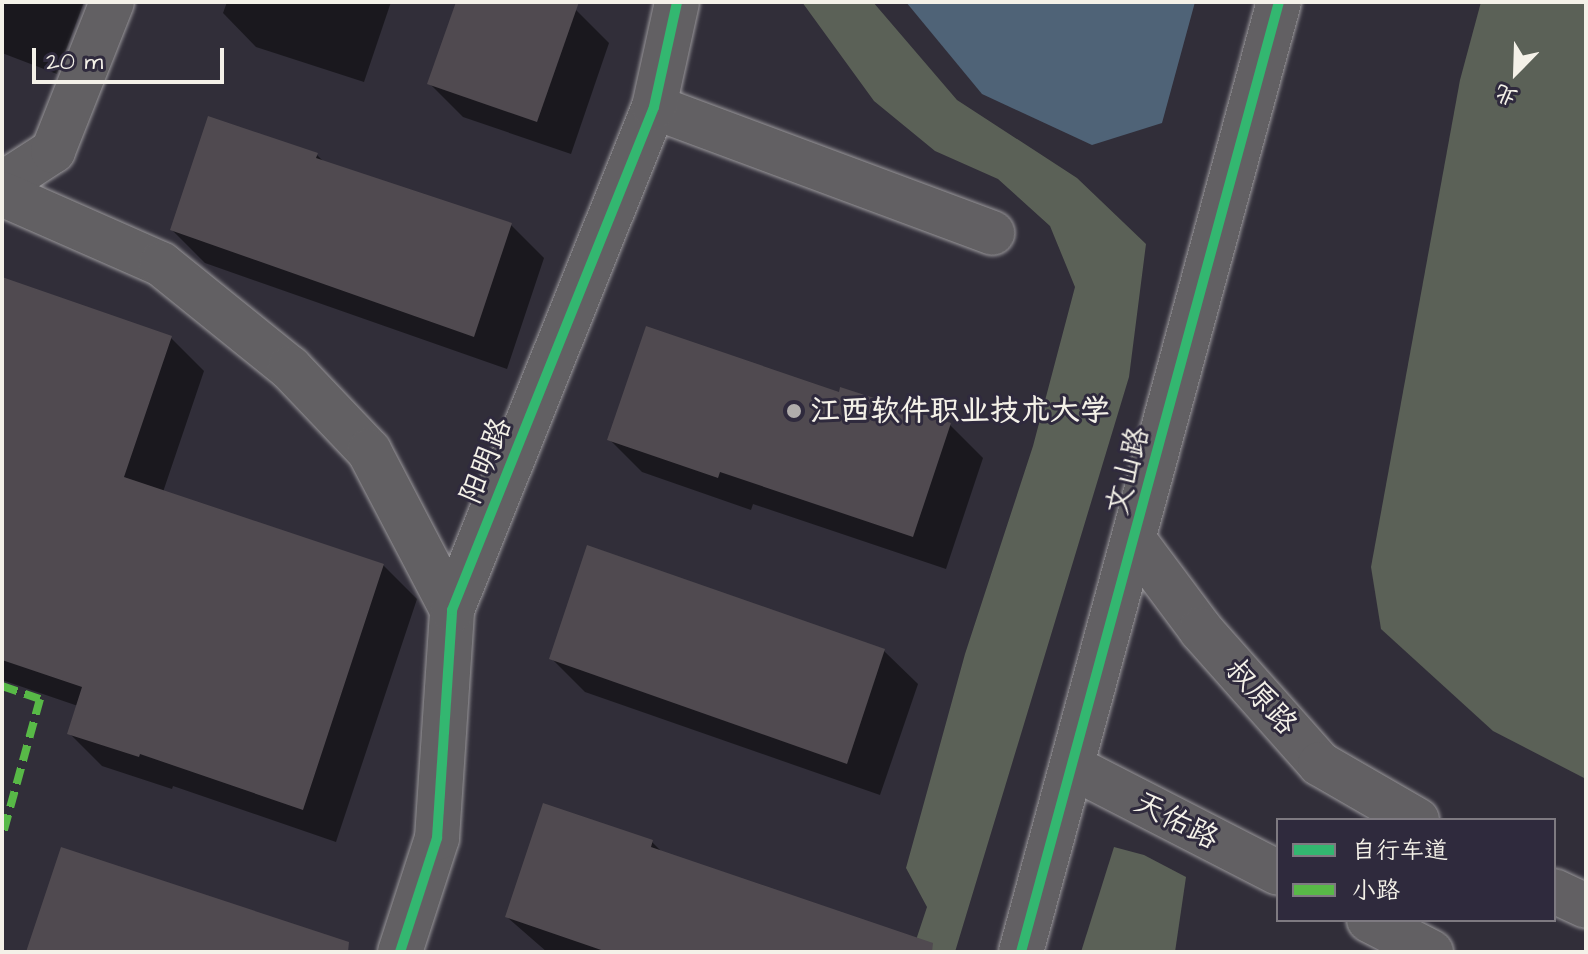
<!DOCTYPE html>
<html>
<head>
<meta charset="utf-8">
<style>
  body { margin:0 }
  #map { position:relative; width:1588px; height:954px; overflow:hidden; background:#312e39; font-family:"Architects Daughter","LXGW WenKai TC",sans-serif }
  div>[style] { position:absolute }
  .green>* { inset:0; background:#5b6157 }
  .water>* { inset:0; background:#4f6377 }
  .shadow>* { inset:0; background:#0007 }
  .building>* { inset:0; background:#504a50 }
  .roads { filter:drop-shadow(0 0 2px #9a989b) drop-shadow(0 0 2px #9a989b) }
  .street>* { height:44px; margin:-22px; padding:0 22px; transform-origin:22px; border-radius:22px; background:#626063 }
  .quiet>* { height:8px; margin-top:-4px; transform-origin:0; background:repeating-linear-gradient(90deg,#58b947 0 16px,transparent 0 24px) }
  .cycleway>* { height:10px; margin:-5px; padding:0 5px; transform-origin:5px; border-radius:5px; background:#33b770 }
  .dots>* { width:22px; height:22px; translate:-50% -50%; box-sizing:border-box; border:4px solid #2f2a3d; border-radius:50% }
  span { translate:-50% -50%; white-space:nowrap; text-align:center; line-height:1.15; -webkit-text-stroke:6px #2f2a3d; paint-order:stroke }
  .poi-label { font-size:30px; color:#f4f1e8; font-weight:700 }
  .left { translate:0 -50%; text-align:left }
  .street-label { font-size:30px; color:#f4f1e8 }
  .frame { position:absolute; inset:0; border:4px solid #f4f1e8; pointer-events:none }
  .legend { position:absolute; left:1276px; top:818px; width:280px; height:104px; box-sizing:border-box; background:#2f2a3d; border:2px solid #7e7a81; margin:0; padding:10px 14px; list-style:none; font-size:24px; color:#f4f1e8 }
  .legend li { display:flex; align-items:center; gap:16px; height:40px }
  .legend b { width:40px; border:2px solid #7e7a81 }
  .north { position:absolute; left:1476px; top:32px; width:80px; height:80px; -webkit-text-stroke:6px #2f2a3d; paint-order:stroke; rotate:203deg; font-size:22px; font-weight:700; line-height:32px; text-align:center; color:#f4f1e8 }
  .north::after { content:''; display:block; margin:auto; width:28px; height:36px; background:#f4f1e8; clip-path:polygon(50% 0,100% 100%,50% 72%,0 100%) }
  .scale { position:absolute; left:32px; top:48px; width:192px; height:36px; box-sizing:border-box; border:4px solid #f4f1e8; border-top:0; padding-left:10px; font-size:24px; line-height:28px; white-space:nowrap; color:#f4f1e8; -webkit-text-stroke:6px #2f2a3d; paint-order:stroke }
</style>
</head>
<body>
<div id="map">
  <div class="green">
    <i style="clip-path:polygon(802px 2px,873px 2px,957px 100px,1077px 178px,1146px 244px,1129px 377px,955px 952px,912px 952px,927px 907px,906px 868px,965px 654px,1033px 446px,1075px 287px,1050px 226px,998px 179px,935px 151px,874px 101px)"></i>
    <i style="clip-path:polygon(1481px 2px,1586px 2px,1586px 779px,1493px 731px,1381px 629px,1371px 567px,1460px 80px)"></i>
    <i style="clip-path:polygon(1114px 847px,1144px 855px,1186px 877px,1175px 952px,1081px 952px)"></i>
  </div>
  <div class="water">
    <i style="clip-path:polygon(906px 2px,1195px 2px,1162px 123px,1092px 145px,982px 94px)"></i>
  </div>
  <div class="shadow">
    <i style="clip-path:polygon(2px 2px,84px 2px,57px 74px,2px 53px)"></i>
    <i style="clip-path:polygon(227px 2px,391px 2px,364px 82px,256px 47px,223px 13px)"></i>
    <i style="clip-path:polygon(458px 2px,552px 2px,576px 10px,609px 43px,571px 154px,463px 117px,430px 84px)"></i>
    <i style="clip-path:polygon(317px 155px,325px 163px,511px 225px,544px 258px,507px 369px,205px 263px,172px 230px)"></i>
    <i style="clip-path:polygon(2px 279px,171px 338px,204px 371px,163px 492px,383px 565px,417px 599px,336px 842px,173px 786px,172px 789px,102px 766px,69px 733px,78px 706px,2px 680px)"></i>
    <i style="clip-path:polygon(840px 394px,950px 425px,983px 458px,946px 569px,753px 504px,751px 510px,642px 472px,609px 439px)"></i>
    <i style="clip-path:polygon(701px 589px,884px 651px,918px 684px,880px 795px,585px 692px,551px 658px)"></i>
    <i style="clip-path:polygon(652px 842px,663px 853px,882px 952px,547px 952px,507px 917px)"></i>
  </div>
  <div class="building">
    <i style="clip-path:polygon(456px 2px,579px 2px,537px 122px,427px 84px)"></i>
    <i style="clip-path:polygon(208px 116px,318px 153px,316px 158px,512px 223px,474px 337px,170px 230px)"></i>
    <i style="clip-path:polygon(2px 277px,172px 336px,124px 477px,384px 564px,303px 810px,140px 754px,139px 757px,67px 734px,82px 687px,2px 660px)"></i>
    <i style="clip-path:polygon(646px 326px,839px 392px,840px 387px,951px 423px,913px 537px,720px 472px,718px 478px,607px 440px)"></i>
    <i style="clip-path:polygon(587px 545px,885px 649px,847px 764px,549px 659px)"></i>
    <i style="clip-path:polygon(543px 803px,653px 840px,651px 847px,933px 943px,932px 952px,607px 952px,505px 917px)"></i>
    <i style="clip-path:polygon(61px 847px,349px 942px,348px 952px,26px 952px)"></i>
  </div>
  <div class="roads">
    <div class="street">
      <i style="left:654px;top:107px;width:361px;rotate:20.4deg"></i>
      <i style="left:2px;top:184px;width:61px;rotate:-32.9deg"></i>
      <i style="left:53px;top:151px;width:160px;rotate:-68.4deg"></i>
      <i style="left:2px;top:194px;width:174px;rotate:23.8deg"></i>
      <i style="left:161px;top:264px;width:166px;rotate:38.9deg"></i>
      <i style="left:290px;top:368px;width:115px;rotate:46.4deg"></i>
      <i style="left:369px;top:451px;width:179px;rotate:62.4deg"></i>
      <i style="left:1134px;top:540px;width:112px;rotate:53.3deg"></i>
      <i style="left:1201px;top:630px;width:179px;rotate:48.4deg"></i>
      <i style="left:1320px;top:764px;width:112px;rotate:30deg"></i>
      <i style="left:1074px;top:768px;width:229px;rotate:27.2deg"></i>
      <i style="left:1554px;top:891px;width:35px;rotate:25deg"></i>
      <i style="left:1369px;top:920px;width:70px;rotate:27.3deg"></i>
      <i style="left:400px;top:952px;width:120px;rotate:-72deg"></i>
      <i style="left:437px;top:838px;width:228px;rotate:-86.2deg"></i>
      <i style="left:452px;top:610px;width:542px;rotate:-68.12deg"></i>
      <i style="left:654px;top:107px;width:107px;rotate:-77.6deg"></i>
      <i style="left:1021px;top:952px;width:984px;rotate:-74.81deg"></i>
    </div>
  </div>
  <div class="quiet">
    <i style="left:2px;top:686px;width:40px;rotate:18.9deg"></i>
    <i style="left:40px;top:699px;width:143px;rotate:105.4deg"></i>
  </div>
  <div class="cycleway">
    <i style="left:400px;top:952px;width:120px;rotate:-72deg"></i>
    <i style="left:437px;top:838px;width:228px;rotate:-86.2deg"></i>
    <i style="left:452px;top:610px;width:542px;rotate:-68.12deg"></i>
    <i style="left:654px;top:107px;width:107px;rotate:-77.6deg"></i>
    <i style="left:1021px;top:952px;width:984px;rotate:-74.81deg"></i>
  </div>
  <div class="dots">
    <i style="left:794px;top:411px;background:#b0adab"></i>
  </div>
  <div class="poi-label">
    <span class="left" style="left:810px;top:411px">江西软件职业技术大学</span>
  </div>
  <div class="street-label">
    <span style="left:486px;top:461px;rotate:-68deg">阳明路</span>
    <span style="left:1128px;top:471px;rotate:-75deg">文山路</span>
    <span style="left:1261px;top:697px;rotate:48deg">叔原路</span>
    <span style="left:1176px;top:821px;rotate:27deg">天佑路</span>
  </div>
  <div class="frame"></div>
  <ul class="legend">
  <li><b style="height:10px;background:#33b770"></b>自行车道</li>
  <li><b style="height:10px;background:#58b947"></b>小路</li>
  </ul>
  <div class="north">北</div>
  <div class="scale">20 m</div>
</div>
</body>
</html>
